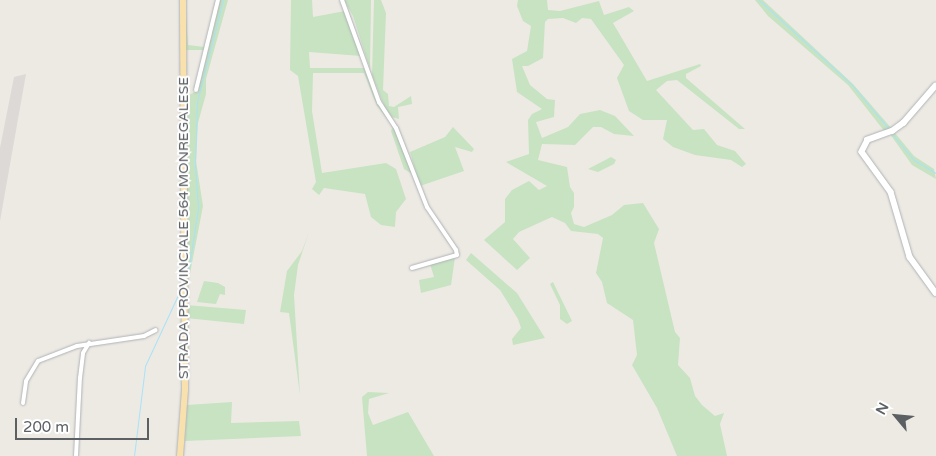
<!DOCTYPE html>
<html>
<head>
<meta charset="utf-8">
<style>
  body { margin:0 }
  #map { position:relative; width:936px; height:456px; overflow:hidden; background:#edeae4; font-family:"Varela Round",sans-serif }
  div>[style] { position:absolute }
  .industrial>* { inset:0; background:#dcd9d6 }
  .green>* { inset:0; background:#c7e3c2 }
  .stream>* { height:1px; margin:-0.5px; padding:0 0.5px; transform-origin:0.5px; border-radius:0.5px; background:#a9e2f8 }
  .roads { filter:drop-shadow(0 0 1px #afb2b5) drop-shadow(0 0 1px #afb2b5) }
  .street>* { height:4px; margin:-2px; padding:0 2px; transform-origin:2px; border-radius:2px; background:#fff }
  .secondary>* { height:5.5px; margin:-2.75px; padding:0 2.75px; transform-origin:2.75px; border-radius:2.75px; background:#fff }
  .primary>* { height:6px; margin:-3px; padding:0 3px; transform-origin:3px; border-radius:3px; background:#f9e1ae }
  span { translate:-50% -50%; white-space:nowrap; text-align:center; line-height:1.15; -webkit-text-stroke:4px #fff; paint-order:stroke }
  .street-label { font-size:14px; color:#5c6063 }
  .north { position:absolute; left:871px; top:391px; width:50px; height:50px; -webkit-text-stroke:4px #fff; paint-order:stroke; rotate:298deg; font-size:14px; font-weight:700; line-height:20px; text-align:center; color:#5c6063 }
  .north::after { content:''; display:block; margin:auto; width:18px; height:22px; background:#5c6063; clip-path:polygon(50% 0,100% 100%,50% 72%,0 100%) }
  .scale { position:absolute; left:15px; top:418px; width:134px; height:22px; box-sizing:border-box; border:2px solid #5c6063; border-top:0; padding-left:6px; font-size:15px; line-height:18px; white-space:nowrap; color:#5c6063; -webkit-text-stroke:4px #fff; paint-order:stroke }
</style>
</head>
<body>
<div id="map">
  <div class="industrial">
    <i style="clip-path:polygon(26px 74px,0 221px,0 148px,14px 77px)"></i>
  </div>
  <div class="green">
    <i style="clip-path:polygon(185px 0,188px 45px,205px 47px,205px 50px,186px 50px)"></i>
    <i style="clip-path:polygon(220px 0,228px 0,206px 79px,206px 94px,198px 123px,196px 161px,203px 206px,187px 289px,186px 96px,198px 91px)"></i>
    <i style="clip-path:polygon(291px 0,312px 0,313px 17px,345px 11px,361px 56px,309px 52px,310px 68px,364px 68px,375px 97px,390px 122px,377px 106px,364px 73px,313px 73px,312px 111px,322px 173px,386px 163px,396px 169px,406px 199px,396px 212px,395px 227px,381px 225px,371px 217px,365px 194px,324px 188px,319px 195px,312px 189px,316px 182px,298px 76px,290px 70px)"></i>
    <i style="clip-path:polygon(344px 0,371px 0,370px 69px,353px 16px)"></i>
    <i style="clip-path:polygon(374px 0,381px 0,386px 13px,383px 90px,388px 94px,389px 106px,394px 107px,411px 96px,412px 104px,398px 107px,399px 119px,392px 117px,385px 108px,372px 75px)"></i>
    <i style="clip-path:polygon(518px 0,547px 0,548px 10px,560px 11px,599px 1px,604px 15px,629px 7px,634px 11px,613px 23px,647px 81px,700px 64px,701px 66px,686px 74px,686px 78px,745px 129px,739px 129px,677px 80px,667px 81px,656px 90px,693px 130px,704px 129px,717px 145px,735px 151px,746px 164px,742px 167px,731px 160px,695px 155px,673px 147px,663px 139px,667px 120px,643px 120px,629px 111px,617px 78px,624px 65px,591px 19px,582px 18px,576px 23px,563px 18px,548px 19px,545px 22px,543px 58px,528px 66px,522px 66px,530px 85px,547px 99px,555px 100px,554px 117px,536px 122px,542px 138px,568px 127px,580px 114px,600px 110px,615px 116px,634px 136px,614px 134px,601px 127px,593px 127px,575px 145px,542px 144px,538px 160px,567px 167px,570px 187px,574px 193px,574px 207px,571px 213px,574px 224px,584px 227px,612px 215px,624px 205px,643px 203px,659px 229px,654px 243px,675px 332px,680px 338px,678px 365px,690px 378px,695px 396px,702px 405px,715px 416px,724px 413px,720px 424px,727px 456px,677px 456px,657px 408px,632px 365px,637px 355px,633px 320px,607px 303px,602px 282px,596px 273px,603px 238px,598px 234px,571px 231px,565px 223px,552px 217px,519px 232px,513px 239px,530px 258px,517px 270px,484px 240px,505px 222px,505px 199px,512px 190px,529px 181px,539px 190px,547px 186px,506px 162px,529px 154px,528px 120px,532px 114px,542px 109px,517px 92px,512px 59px,527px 51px,531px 26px,523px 21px,517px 6px)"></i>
    <i style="clip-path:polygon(755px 0,763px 0,853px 84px,892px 129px,885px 132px,848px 85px,768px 16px)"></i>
    <i style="clip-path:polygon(393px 127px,401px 143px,412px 174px,404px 169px,391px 131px)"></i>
    <i style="clip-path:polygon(453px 127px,474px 149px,472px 152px,455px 147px,464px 171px,420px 186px,410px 152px,445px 137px)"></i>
    <i style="clip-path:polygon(895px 133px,914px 156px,934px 169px,936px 179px,912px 165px,890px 134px)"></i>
    <i style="clip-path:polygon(611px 157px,616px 160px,614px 164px,598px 172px,588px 169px)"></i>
    <i style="clip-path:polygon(309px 232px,298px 265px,294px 295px,300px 395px,289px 313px,280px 312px,287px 271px,302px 251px)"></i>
    <i style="clip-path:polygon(471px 253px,517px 293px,545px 338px,513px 345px,512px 339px,521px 328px,518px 319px,500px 290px,466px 260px)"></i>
    <i style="clip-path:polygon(455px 257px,451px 285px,421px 293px,419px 280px,434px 277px,430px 264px)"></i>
    <i style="clip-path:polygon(204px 281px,218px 283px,225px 287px,225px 295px,220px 294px,216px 304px,197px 302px)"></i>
    <i style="clip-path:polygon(553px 282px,572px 321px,567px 324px,560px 319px,560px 305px,550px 284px)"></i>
    <i style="clip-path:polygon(186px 305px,246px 310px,244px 324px,186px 318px)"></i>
    <i style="clip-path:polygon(368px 392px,389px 393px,369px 399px,368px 413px,373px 425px,408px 412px,434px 456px,367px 456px,362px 397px)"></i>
    <i style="clip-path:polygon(232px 402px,231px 423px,299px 421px,301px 436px,185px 441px,187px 405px)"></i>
  </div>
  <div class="stream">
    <i style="left:759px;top:0;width:126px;rotate:42.4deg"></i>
    <i style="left:852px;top:85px;width:57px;rotate:49.9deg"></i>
    <i style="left:893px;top:135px;width:33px;rotate:50deg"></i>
    <i style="left:914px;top:160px;width:26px;rotate:31deg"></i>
    <i style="left:187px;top:281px;width:75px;rotate:-81.5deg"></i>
    <i style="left:198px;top:207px;width:42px;rotate:-94.1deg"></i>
    <i style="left:195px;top:165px;width:63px;rotate:-88.2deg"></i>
    <i style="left:197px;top:102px;width:105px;rotate:-75.7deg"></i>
    <i style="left:134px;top:456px;width:91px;rotate:-83deg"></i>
    <i style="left:145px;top:366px;width:78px;rotate:-65.1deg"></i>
  </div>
  <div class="roads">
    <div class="street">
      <i style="left:342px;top:0;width:109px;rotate:70.1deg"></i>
      <i style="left:379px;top:102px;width:31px;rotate:57deg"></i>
      <i style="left:396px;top:128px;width:85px;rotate:68.6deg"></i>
      <i style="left:427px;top:207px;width:52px;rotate:56deg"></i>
      <i style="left:456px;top:250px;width:5px;rotate:79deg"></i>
      <i style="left:457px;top:255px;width:47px;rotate:163.9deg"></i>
      <i style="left:196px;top:90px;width:93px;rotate:-76.3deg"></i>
      <i style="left:23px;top:403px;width:22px;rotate:-82deg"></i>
      <i style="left:26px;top:381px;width:23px;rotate:-59deg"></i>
      <i style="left:38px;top:361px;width:42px;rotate:-21deg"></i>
      <i style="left:77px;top:346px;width:68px;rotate:-8.5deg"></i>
      <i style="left:144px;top:336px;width:13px;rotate:-27deg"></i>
      <i style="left:76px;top:456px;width:78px;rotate:-87.1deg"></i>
      <i style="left:80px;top:378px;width:25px;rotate:-83deg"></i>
      <i style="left:83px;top:353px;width:12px;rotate:-59deg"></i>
    </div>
    <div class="secondary">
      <i style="left:936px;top:86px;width:49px;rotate:130.9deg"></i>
      <i style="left:904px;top:123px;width:14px;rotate:144deg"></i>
      <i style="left:893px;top:131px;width:27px;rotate:160deg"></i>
      <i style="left:868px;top:140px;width:13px;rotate:117deg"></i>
      <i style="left:862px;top:152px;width:49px;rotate:54.1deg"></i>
      <i style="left:891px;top:192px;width:68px;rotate:73.7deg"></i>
      <i style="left:910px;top:257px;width:44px;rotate:54.2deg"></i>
    </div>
    <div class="primary">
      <i style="left:180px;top:456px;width:67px;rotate:-85.7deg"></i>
      <i style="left:185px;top:389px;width:389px;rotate:-90.3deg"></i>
    </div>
  </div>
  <div class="street-label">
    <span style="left:184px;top:228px;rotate:-90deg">STRADA PROVINCIALE 564 MONREGALESE</span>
  </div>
  <div class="north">N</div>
  <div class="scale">200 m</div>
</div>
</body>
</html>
